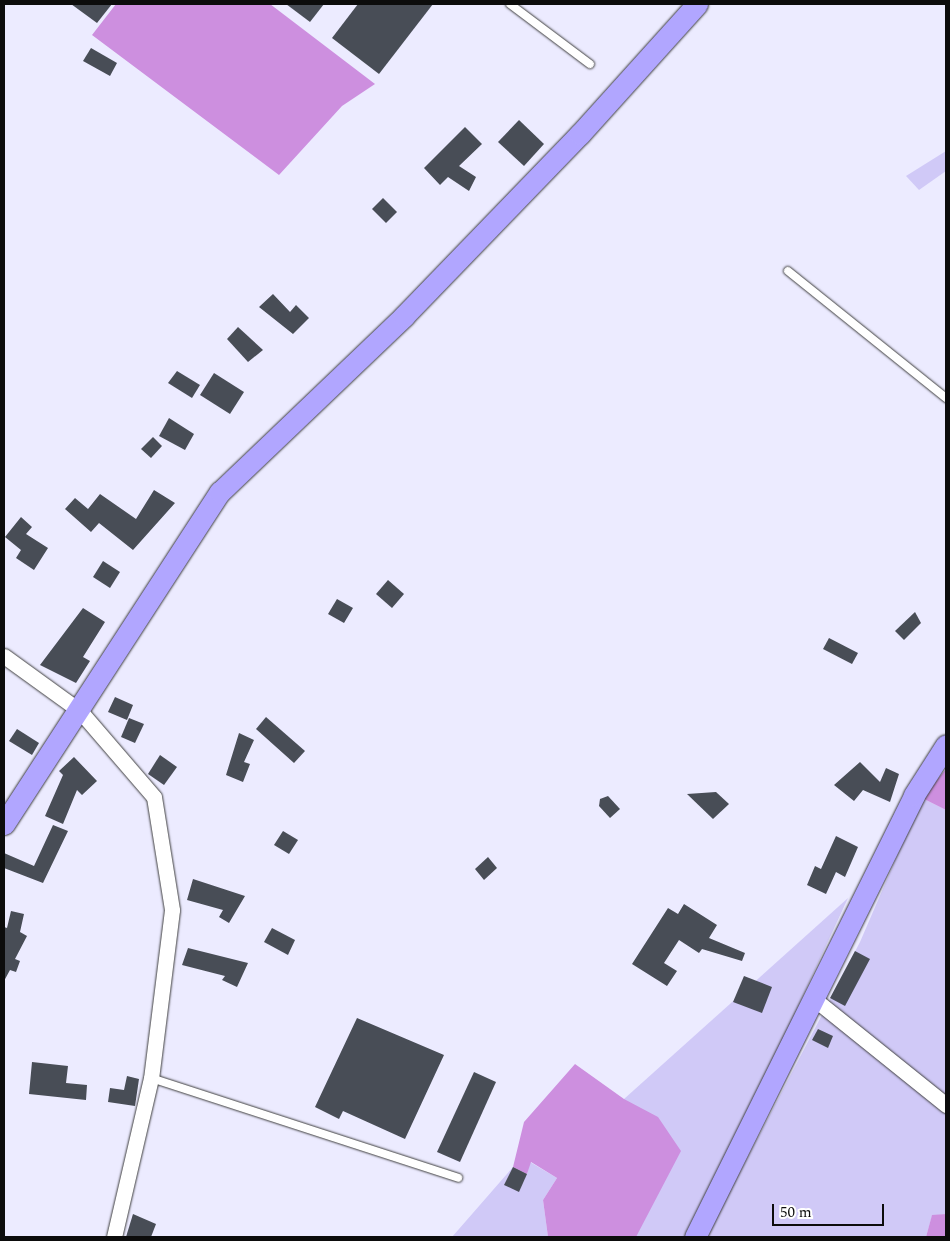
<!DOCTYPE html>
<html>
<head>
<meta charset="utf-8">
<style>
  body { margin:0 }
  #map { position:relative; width:950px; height:1241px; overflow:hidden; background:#ecebff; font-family:Spectral,serif }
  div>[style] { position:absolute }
  .farmland>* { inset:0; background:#d0c9f7 }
  .forest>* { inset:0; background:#cd8fdf }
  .building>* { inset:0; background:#484d56 }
  .roads { filter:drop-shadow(0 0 1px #3f3f3f) drop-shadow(0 0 1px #3f3f3f) }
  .lane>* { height:8px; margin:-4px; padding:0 4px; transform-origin:4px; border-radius:4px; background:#fff }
  .street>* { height:15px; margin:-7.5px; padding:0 7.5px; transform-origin:7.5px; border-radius:7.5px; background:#fff }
  .secondary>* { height:21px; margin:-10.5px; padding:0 10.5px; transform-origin:10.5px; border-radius:10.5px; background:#b1a6ff }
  span { translate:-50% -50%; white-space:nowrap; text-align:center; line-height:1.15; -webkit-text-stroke:5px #fff; paint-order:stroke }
  .frame { position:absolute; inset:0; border:5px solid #0c0c0c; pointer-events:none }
  .scale { position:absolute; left:772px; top:1204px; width:112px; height:22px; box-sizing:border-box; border:2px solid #0c0c0c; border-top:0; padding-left:6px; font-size:15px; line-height:18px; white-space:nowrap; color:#0c0c0c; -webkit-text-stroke:4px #fff; paint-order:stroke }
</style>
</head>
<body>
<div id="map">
  <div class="farmland">
    <i style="clip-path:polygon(946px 151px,946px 171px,919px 190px,906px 176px)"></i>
    <i style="clip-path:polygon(922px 798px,946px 810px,946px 1214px,932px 1216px,926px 1237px,706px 1237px,860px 942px)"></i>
    <i style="clip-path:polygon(848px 898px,692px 1237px,634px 1237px,624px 1099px)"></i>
    <i style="clip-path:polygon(530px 1162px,557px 1178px,543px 1200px,548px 1237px,452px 1237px,513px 1167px,527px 1174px)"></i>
  </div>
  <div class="forest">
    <i style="clip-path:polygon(116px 4px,270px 4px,375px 84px,342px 106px,279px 175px,92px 35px)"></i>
    <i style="clip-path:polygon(946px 769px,946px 810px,922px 798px)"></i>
    <i style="clip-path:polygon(575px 1064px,624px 1099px,658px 1117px,681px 1151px,636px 1237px,548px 1237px,543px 1200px,557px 1178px,531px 1162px,527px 1174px,513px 1167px,524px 1122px)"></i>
    <i style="clip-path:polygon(946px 1214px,946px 1237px,926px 1237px,932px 1215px)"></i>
  </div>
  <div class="building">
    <i style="clip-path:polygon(71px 4px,112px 4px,97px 23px)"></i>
    <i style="clip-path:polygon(286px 4px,324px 4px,310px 22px)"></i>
    <i style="clip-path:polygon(358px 4px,433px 4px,379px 74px,332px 38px)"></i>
    <i style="clip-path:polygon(91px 48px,117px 63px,110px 76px,83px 61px)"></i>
    <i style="clip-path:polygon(519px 120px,544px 144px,524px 166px,498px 142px)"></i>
    <i style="clip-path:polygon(465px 127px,482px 144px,459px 166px,476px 177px,469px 191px,448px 177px,440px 185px,424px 168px)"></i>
    <i style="clip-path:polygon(383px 198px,397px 212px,386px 223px,372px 209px)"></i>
    <i style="clip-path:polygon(273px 294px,290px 312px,296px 305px,309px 318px,293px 334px,259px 307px)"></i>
    <i style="clip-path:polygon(238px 327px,263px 350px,248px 362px,227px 339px)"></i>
    <i style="clip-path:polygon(177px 371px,200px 385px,192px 398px,168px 383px)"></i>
    <i style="clip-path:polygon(214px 373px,244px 392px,230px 414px,200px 395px)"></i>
    <i style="clip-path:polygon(169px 418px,194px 434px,185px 450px,159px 436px)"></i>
    <i style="clip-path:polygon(153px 437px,162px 446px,151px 458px,141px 449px)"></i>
    <i style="clip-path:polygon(154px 490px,175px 503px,133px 550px,99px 523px,91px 532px,65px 509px,75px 498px,88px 509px,100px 494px,136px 519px)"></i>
    <i style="clip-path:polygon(21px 517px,32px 527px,26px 534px,48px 548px,34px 570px,16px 558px,21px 550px,5px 537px)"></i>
    <i style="clip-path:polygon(103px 561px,120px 572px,110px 588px,93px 577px)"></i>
    <i style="clip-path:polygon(388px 580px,404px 594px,392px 608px,376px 594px)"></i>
    <i style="clip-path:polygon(337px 599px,353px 608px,344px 623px,328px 614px)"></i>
    <i style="clip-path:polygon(83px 608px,105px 622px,83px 657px,90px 661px,76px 683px,40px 665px)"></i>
    <i style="clip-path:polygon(915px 612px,921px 623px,904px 640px,895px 631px)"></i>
    <i style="clip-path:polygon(829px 638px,858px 653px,852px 664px,823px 649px)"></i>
    <i style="clip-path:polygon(115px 697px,133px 705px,127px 720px,108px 712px)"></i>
    <i style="clip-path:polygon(266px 717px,305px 751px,294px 763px,256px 729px)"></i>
    <i style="clip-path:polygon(129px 718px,144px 724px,135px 743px,121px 737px)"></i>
    <i style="clip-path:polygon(17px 729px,39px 743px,32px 755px,9px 741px)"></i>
    <i style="clip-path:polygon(239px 733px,254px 740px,244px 762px,250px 764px,243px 782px,226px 775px)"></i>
    <i style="clip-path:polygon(160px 755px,177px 767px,164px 785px,148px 774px)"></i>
    <i style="clip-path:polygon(74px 757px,97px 781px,82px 795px,77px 790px,63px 824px,45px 816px,63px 775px,59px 771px)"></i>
    <i style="clip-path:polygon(860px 762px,880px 782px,886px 768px,899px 774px,890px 802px,863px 790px,854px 801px,834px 785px)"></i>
    <i style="clip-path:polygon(716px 792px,729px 804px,713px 819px,687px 794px)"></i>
    <i style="clip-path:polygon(608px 796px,620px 809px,610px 818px,599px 806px,600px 799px)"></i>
    <i style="clip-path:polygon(53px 825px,68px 831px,43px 883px,4px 868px,4px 853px,34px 866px)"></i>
    <i style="clip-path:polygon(283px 831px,298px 840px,289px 854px,274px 845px)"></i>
    <i style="clip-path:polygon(836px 836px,858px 847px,845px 877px,836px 872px,826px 894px,807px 885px,815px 866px,821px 869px)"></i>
    <i style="clip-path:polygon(488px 857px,497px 868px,484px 880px,475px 869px)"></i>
    <i style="clip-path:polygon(193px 879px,245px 896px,229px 923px,219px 917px,223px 910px,187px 900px)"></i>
    <i style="clip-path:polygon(684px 904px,717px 925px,709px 938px,745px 953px,742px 961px,702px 949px,699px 953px,679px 940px,664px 963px,677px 971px,667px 986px,632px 964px,668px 908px,678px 914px)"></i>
    <i style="clip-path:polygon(11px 911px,24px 914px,20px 932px,27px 936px,15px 959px,20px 961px,16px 972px,10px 970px,4px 981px,4px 927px,7px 928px)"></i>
    <i style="clip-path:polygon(272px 928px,295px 940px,288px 955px,264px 942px)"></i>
    <i style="clip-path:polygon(188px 948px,248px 963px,237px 987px,222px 980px,225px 976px,182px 965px)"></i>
    <i style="clip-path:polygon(855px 951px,870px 959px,845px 1006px,830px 998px)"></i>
    <i style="clip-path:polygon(744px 976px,772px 987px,762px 1013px,733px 1002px)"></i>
    <i style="clip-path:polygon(357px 1018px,444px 1055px,405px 1139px,343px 1111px,339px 1119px,315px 1107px)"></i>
    <i style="clip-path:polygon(818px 1029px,833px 1036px,828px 1048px,812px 1040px)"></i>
    <i style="clip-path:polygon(32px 1062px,68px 1066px,66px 1083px,87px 1085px,86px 1100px,29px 1094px)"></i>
    <i style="clip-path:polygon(474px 1072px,496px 1082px,460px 1162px,437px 1152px)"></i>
    <i style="clip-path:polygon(127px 1076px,139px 1079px,135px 1106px,108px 1102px,110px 1088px,124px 1090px)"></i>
    <i style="clip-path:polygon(513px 1167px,527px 1174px,519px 1192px,504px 1185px)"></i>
    <i style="clip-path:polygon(133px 1214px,156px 1224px,151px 1237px,126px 1237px)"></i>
  </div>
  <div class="roads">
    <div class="lane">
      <i style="left:510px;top:4px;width:100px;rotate:36.9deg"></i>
      <i style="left:788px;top:271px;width:203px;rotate:38.8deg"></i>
      <i style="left:151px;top:1078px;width:323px;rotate:18deg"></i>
    </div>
    <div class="street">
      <i style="left:4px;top:656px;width:94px;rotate:35.9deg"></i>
      <i style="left:80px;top:711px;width:113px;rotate:49.3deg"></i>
      <i style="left:154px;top:797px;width:114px;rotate:80.9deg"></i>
      <i style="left:172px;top:910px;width:169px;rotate:97.1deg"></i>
      <i style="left:151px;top:1078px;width:163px;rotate:103.1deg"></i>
      <i style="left:813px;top:998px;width:171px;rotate:38.8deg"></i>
    </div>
    <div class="secondary">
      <i style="left:4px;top:824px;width:396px;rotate:-57deg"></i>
      <i style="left:220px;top:492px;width:255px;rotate:-43.7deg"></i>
      <i style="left:404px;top:316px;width:253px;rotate:-46deg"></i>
      <i style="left:580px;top:134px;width:175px;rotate:-48deg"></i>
      <i style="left:695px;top:1237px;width:493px;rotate:-63.6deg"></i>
      <i style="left:914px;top:795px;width:59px;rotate:-57.4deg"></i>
    </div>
  </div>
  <div class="frame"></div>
  <div class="scale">50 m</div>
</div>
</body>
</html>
